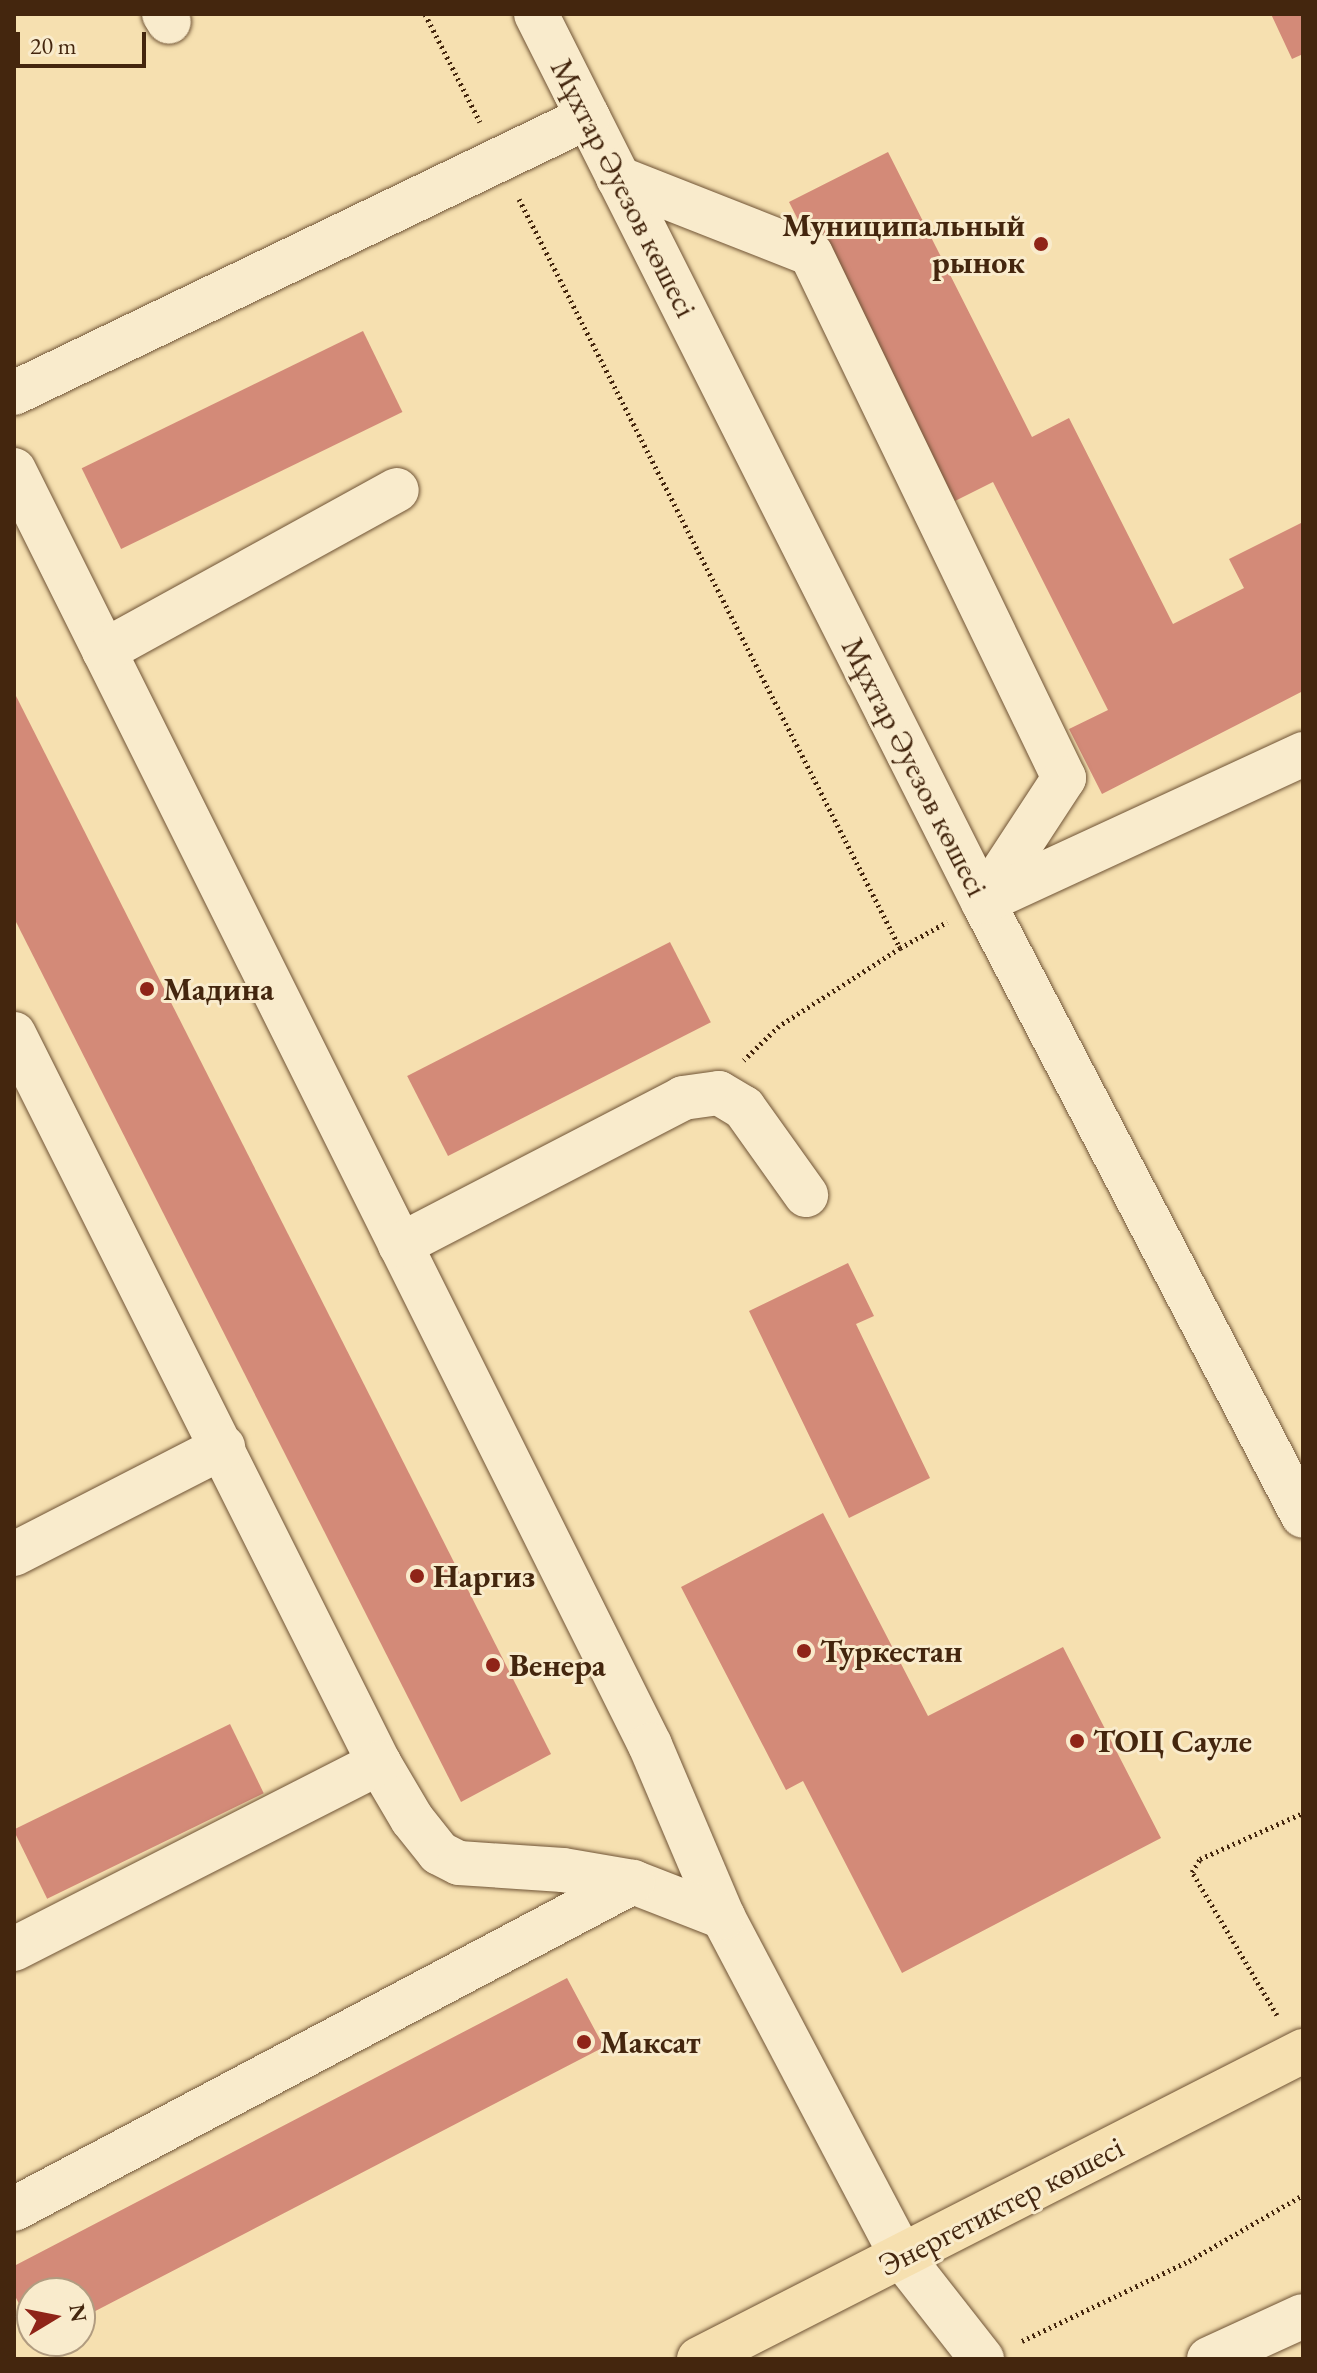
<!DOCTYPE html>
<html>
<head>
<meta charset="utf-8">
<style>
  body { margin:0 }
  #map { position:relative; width:1317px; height:2373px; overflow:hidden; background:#f6e0b0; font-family:"EB Garamond",serif }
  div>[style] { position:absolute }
  .building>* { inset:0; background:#d38a78; transform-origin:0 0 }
  .path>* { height:5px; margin-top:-2.5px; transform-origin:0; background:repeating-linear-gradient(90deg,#44260e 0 2px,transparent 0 6px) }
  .roads { filter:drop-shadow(0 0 2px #705436) drop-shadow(0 0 2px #705436) }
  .minor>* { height:44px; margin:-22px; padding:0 22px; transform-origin:22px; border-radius:22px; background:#f9ebcc }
  .major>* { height:44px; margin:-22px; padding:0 22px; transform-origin:22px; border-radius:22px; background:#f6e0b0 }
  .dots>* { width:22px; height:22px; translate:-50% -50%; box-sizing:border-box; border:4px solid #f9ebcc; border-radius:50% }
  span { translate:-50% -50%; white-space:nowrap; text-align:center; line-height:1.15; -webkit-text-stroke:6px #f9ebcc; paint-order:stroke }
  .street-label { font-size:32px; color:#44260e }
  .poi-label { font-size:32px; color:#44260e; font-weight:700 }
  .right { translate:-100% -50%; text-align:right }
  .left { translate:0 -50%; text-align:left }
  .frame { position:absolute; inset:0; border:16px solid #44260e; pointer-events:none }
  .north { position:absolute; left:16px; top:2277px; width:80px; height:80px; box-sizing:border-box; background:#f9ebcc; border:2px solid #b19c80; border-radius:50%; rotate:80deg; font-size:22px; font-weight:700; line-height:32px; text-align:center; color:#44260e }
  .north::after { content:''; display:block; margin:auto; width:28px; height:36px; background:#8f2418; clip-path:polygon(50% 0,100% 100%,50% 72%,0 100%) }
  .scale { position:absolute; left:16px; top:32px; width:130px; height:36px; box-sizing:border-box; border:4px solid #44260e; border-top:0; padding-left:10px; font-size:24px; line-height:28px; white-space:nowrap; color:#44260e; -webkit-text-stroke:6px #f9ebcc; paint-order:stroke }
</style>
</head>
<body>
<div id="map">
  <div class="building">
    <div style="clip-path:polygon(1271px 14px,1303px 14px,1303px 54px,1292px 59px)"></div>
    <div style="clip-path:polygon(888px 152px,1032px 437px,1069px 418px,1173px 624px,1244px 588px,1229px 559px,1303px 522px,1303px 691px,1102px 794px,1069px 729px,1108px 710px,993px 482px,943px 507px,789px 202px)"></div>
    <div style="left:363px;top:331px;width:90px;height:313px;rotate:64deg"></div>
    <div style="clip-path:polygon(14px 692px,551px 1754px,461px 1802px,14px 918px)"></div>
    <div style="left:670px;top:942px;width:90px;height:295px;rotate:63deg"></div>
    <div style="clip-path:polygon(848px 1263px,874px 1316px,856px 1324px,930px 1478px,849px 1518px,749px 1311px)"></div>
    <div style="clip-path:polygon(823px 1513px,928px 1716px,1063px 1647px,1161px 1838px,902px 1973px,803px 1781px,786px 1790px,681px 1587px)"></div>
    <div style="left:230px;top:1724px;width:77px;height:241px;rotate:64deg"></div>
    <div style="clip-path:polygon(567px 1978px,604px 2047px,80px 2319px,80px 2293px,32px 2293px,32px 2329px,14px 2294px,14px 2266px)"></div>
  </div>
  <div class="path">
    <div style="left:425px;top:14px;width:121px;rotate:63deg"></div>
    <div style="left:519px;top:199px;width:840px;rotate:63.04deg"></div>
    <div style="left:900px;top:948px;width:144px;rotate:147.2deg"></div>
    <div style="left:779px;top:1026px;width:49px;rotate:135.8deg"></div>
    <div style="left:900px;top:948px;width:54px;rotate:-29deg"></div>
    <div style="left:1277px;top:2015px;width:166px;rotate:-120.7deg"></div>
    <div style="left:1192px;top:1872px;width:15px;rotate:-58deg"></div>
    <div style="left:1200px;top:1859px;width:113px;rotate:-24.1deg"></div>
    <div style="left:1022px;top:2341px;width:185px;rotate:-25.6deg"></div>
    <div style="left:1189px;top:2261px;width:132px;rotate:-30.1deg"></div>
  </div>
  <div class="roads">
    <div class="minor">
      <div style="left:164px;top:14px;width:9px;rotate:58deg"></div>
      <div style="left:536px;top:14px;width:994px;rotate:63.28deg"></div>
      <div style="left:983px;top:902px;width:692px;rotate:62.47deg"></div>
      <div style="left:618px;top:178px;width:207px;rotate:21.5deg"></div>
      <div style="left:811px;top:254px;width:582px;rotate:64.23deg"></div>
      <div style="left:1064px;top:778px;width:148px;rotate:123.2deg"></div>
      <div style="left:14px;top:393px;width:637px;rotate:-25.68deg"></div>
      <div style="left:14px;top:470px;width:1425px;rotate:63.49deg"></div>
      <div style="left:650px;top:1745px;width:187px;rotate:67deg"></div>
      <div style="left:723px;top:1917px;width:384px;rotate:62.2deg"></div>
      <div style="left:902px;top:2257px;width:130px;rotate:51.9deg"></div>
      <div style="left:104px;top:651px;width:334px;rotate:-28.8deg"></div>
      <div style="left:983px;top:902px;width:353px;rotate:-24.8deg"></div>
      <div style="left:14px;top:1034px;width:815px;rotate:63.4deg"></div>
      <div style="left:379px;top:1763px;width:65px;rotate:59.5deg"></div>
      <div style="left:412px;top:1819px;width:43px;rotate:51.5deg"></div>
      <div style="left:439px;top:1853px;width:22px;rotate:27deg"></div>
      <div style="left:459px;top:1863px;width:104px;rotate:3.9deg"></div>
      <div style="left:563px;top:1870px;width:71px;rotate:9.7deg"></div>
      <div style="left:633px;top:1882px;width:97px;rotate:21.3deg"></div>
      <div style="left:400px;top:1245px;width:319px;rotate:-27.4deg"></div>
      <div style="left:683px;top:1098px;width:36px;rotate:-8deg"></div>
      <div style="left:719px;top:1093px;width:29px;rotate:31deg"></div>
      <div style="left:744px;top:1108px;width:107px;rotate:54.5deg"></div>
      <div style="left:14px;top:1554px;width:235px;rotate:-27.1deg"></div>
      <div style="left:14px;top:1949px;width:410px;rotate:-27deg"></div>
      <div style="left:14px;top:2209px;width:700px;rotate:-27.85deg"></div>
      <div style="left:1209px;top:2359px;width:103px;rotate:-24.6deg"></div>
    </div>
    <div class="major">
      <div style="left:699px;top:2359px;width:678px;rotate:-27.02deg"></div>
    </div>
  </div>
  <div class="dots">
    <div style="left:1041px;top:244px;background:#8f2418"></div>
    <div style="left:147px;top:989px;background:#8f2418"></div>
    <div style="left:417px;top:1576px;background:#8f2418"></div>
    <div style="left:804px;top:1651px;background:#8f2418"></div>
    <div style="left:493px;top:1665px;background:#8f2418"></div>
    <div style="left:1077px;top:1741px;background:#8f2418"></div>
    <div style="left:584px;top:2042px;background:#8f2418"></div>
  </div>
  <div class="street-label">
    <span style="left:624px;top:188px;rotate:63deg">Мұхтар Әуезов көшесі</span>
    <span style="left:915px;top:767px;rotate:63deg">Мұхтар Әуезов көшесі</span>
    <span style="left:1001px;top:2206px;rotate:-27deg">Энергетиктер көшесі</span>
  </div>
  <div class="poi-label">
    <span class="right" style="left:1025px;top:244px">Муниципальный<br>рынок</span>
    <span class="left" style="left:163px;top:989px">Мадина</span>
    <span class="left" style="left:433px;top:1576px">Наргиз</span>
    <span class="left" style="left:820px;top:1651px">Туркестан</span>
    <span class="left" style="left:509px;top:1665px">Венера</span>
    <span class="left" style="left:1093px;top:1741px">ТОЦ Сауле</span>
    <span class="left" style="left:600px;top:2042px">Максат</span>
  </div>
  <div class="frame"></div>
  <div class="north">N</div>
  <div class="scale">20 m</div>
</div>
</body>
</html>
